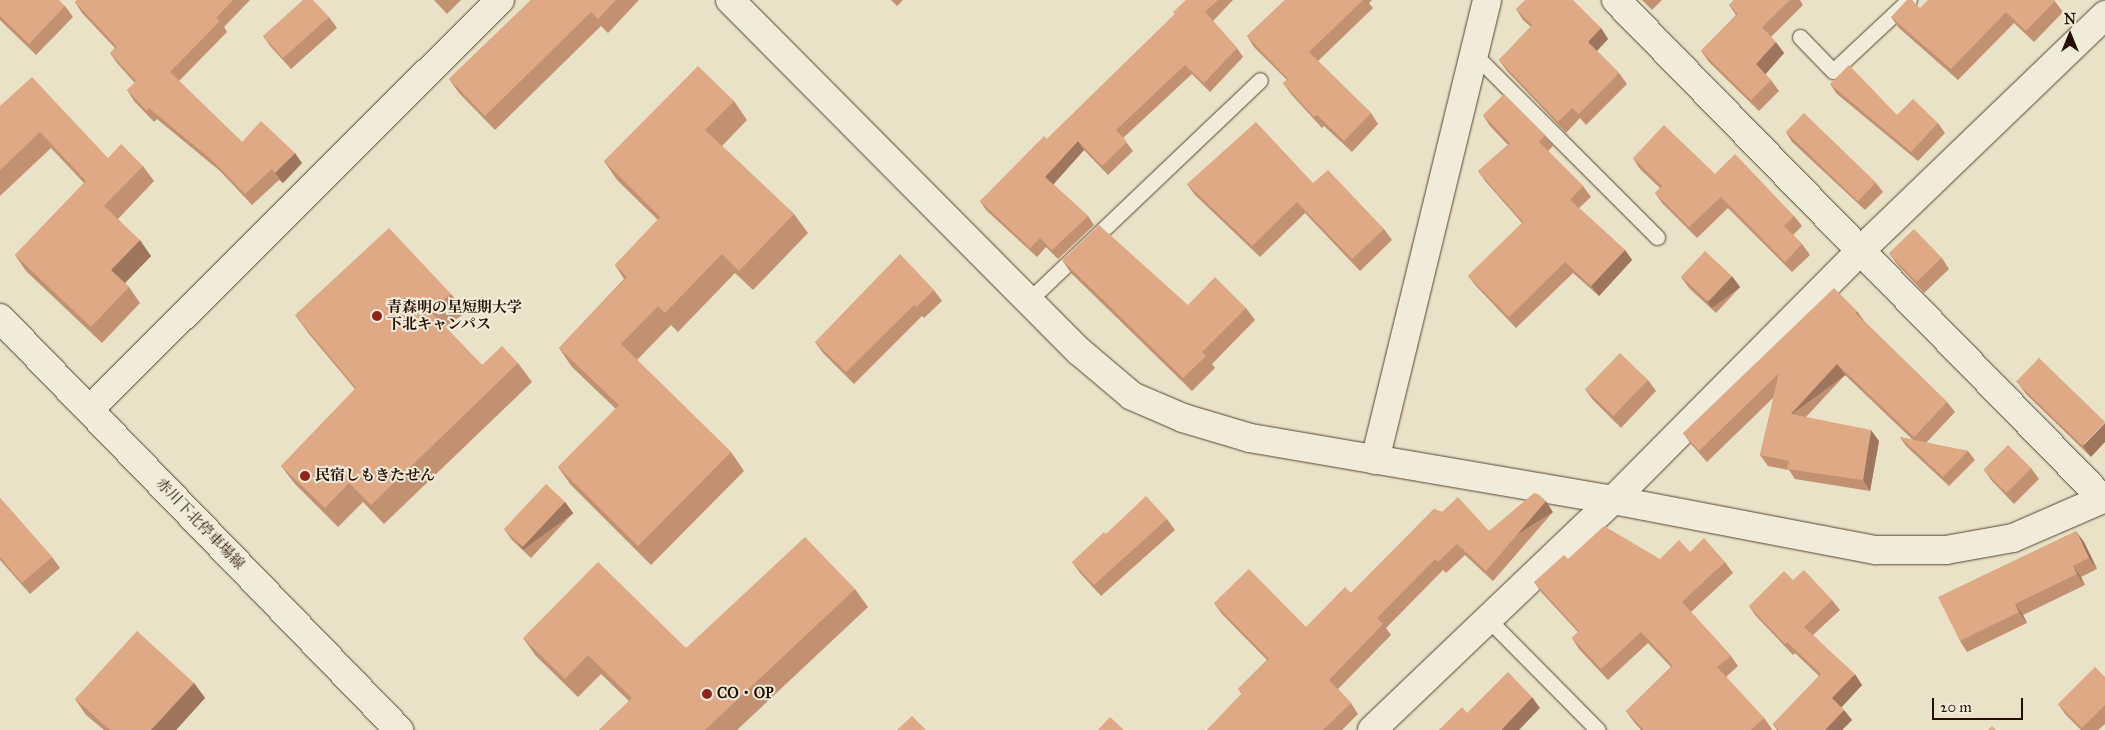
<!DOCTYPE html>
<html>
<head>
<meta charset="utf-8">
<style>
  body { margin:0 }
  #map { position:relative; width:2105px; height:730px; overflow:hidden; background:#e9e2c6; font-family:"IM FELL Great Primer","Noto Serif JP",serif }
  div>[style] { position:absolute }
  .roads { filter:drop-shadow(0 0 1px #564432) drop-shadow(0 0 1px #564432) }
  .lane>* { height:15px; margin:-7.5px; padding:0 7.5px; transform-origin:7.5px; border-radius:7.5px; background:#f1ecda }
  .street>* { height:28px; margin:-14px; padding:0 14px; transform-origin:14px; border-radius:14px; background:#f1ecda }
  .secondary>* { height:28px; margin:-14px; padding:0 14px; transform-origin:14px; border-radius:14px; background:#f1ecda }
  .wall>* { inset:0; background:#c19172 }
  .shaded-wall>* { inset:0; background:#9d765d; transform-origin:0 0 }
  .building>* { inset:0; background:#e0a985; transform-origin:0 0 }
  .dots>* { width:14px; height:14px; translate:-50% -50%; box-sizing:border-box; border:2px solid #f1ecda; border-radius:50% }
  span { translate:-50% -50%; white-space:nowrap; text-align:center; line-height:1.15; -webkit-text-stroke:4px #f1ecda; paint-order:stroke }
  .poi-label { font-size:15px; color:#251000; font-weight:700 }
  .left { translate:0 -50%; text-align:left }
  .street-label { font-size:15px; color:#251000 }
  .north { position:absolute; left:2045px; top:10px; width:50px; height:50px; -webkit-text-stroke:4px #f1ecda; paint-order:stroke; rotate:0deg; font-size:14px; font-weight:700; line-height:20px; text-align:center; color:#251000 }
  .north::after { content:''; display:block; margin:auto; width:18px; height:22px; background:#251000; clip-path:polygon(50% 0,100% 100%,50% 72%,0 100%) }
  .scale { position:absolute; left:1932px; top:698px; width:91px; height:22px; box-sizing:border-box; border:2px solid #251000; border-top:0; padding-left:6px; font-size:15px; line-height:18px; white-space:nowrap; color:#251000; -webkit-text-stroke:4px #f1ecda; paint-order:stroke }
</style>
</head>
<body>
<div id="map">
  <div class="roads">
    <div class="lane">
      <div style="left:1800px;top:37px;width:47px;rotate:45.9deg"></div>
      <div style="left:1833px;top:71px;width:104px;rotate:-43.1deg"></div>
      <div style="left:1474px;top:54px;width:259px;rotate:45deg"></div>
      <div style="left:1028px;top:301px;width:320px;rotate:-43.6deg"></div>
      <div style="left:1488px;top:619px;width:156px;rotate:45.3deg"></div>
    </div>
    <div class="street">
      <div style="left:1616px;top:0;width:697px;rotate:45.7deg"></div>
      <div style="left:90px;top:409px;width:579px;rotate:-44.93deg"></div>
      <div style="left:1375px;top:460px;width:473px;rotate:-76.3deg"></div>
      <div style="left:1372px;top:730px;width:333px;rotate:-43.7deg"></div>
      <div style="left:1613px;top:500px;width:349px;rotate:-45.2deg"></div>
      <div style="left:1859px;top:252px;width:342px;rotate:-43.9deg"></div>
    </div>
    <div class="secondary">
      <div style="left:730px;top:0;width:496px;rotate:45.2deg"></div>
      <div style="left:1080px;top:352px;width:68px;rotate:40.2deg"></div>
      <div style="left:1132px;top:396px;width:56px;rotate:23.3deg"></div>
      <div style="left:1183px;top:418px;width:70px;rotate:16.6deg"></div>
      <div style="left:1250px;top:438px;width:368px;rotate:9.7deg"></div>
      <div style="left:1613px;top:500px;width:268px;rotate:10.8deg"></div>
      <div style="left:1876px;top:550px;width:70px"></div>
      <div style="left:1946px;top:550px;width:68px;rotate:-10.2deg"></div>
      <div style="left:2013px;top:538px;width:100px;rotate:-23.5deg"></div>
      <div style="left:0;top:318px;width:574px;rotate:45.92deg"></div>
    </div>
  </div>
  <div class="wall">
    <div style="clip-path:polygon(0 0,65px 6px,73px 17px,36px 55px,0 20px)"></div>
    <div style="clip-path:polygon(77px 0,250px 0,224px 27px,227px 32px,179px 81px,242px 142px,302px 163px,283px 183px,279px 180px,252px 205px,220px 171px,157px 119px,154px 122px,134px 101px,127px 90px,135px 83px,117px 63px,110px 53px,115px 48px,82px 13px,75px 2px)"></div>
    <div style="clip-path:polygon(434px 0,461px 0,447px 14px)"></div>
    <div style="clip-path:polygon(531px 0,639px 0,608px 33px,601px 26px,495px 130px,459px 93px,449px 79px)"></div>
    <div style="clip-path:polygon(891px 0,903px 0,897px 6px)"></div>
    <div style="clip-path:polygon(1186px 0,1233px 0,1213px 21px,1237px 48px,1243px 57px,1210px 92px,1192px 74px,1123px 138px,1133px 151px,1108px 175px,1084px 150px,1053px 184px,1088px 216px,1094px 225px,1058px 259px,1046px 247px,1037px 257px,986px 210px,980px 201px,1047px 139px,1174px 15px)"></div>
    <div style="clip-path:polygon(1285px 0,1372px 0,1369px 3px,1373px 8px,1318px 61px,1371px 113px,1378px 124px,1352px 152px,1324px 126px,1322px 128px,1291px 94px,1283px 83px,1287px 80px,1254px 47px,1247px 36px)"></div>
    <div style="clip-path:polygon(1642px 0,1662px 0,1652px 10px)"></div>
    <div style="clip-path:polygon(1734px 0,1800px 0,1803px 5px,1771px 37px,1784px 53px,1765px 74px,1771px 80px,1779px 91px,1759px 111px,1709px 62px,1701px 51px,1736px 15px,1729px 5px)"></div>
    <div style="clip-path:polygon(2054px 0,2063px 12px,2034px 42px,2014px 23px,1958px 80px,1899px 28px,1891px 17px,1920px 8px)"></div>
    <div style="clip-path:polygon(1516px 9px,1601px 28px,1608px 39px,1597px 51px,1619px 73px,1627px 84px,1586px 125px,1580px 118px,1566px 133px,1507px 71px,1499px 60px,1531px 27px,1523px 20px)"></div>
    <div style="clip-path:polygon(329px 17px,337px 28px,291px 69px,271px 47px,263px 36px)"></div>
    <div style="clip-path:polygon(1830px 84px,1897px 115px,1938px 123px,1945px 133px,1918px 161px,1837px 94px)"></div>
    <div style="clip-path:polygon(734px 101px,747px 120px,722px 146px,794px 214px,808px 233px,753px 290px,735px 273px,678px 332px,671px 325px,637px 360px,731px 452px,744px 471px,651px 565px,571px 485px,558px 467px,616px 409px,572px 367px,559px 348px,624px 279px,615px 265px,658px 220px,617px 180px,604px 161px)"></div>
    <div style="clip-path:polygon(0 106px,108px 158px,143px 166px,154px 181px,118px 219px,151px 256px,125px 283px,129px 287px,140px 303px,102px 343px,26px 271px,15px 255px,84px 183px,51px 148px,0 196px)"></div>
    <div style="clip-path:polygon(1483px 115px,1545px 135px,1553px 146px,1548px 151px,1583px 186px,1591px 197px,1579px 208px,1625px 250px,1632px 260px,1599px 296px,1573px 273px,1516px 328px,1476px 286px,1468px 276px,1522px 223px,1486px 182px,1478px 171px,1508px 145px,1490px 126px)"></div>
    <div style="clip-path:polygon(1786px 132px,1876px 183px,1883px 192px,1865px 210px,1792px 142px)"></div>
    <div style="clip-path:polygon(1633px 158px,1715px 174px,1794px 216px,1802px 226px,1793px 235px,1802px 244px,1810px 255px,1792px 272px,1728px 208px,1697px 238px,1663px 204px,1655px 193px,1660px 188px,1640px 169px)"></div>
    <div style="clip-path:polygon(1313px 183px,1384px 229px,1392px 240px,1360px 271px,1305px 213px,1260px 257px,1195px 195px,1187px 184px)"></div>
    <div style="clip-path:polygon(1889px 253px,1942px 258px,1949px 269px,1924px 293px,1897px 264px)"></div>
    <div style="clip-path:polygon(1062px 260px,1188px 305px,1246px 308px,1255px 320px,1212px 364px,1215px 368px,1192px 391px,1071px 273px)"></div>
    <div style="clip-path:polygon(1681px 277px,1740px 287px,1716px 313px,1689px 288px)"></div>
    <div style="clip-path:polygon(934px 290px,942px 301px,924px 318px,922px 316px,854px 384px,823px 353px,815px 342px)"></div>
    <div style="clip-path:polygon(451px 294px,465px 313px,445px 327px,482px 365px,518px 363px,532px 382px,384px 524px,363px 502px,338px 527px,295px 484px,281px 466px,355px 389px,309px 334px,295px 315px)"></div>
    <div style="clip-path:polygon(1857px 311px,1865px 322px,1947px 402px,1955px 412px,1926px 443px,1968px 451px,1975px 460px,1949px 486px,1906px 446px,1900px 437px,1913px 440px,1845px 375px,1806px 417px,1879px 441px,1870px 491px,1795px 479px,1789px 470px,1768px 466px,1760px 455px,1774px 397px,1707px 462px,1691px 444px,1683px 433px)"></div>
    <div style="clip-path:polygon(2039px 358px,2091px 457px,2026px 394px,2018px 383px)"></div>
    <div style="clip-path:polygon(1648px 380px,1656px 391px,1621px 428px,1593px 400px,1585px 389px)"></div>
    <div style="clip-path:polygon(2031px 468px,2039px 479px,2014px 504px,1992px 481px,1984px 470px)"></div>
    <div style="clip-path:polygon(0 498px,52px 557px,60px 568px,30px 594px,0 560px)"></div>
    <div style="clip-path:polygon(565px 502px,573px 513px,531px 558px,512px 540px,504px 529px)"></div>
    <div style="clip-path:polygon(1434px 509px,1489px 531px,1553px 512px,1493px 581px,1465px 555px,1446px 573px,1443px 570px,1386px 628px,1391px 635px,1338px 689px,1351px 703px,1358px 714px,1342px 730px,1207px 730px,1242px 694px,1238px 689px,1267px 660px,1222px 614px,1214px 603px,1306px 627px,1351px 593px)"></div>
    <div style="clip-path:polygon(1167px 519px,1175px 530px,1101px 596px,1080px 573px,1072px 562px,1106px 534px)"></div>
    <div style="clip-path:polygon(2084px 542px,2097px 569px,2081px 577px,2085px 585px,2023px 615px,2027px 623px,1967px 652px,1960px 641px)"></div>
    <div style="clip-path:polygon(1690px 552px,1725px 562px,1733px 573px,1691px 612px,1731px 656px,1738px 666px,1726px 677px,1764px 718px,1772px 729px,1771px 730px,1641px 730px,1634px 722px,1626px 711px,1671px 667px,1648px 643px,1608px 680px,1579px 649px,1572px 638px,1578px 632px,1542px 593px,1534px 582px,1568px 559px,1660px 559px)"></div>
    <div style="clip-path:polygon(1793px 580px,1832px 600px,1840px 610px,1813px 635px,1862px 685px,1841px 707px,1852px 720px,1842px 730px,1777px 730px,1773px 724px,1819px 676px,1795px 653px,1793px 655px,1756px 616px,1749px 606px)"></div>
    <div style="clip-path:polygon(855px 589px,868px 607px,737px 730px,599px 730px,629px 701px,601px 674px,578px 697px,536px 656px,523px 638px,686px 648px)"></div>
    <div style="clip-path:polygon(2105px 677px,2105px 724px,2098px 730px,2081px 730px,2066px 715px,2058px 704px)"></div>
    <div style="clip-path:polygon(194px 683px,205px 698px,176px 730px,104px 730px,86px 715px,75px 699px)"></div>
  </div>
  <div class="shaded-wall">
    <div style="clip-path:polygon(1601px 28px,1608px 39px,1595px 53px,1588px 42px)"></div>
    <div style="clip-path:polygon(1776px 42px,1784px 53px,1764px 76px,1756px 64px)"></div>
    <div style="clip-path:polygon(1078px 141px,1084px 150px,1052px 186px,1045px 177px)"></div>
    <div style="clip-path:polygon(295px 153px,302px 163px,283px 183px,275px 173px)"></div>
    <div style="clip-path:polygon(140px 240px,151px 256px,122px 286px,111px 270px)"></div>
    <div style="clip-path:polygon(1625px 250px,1632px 260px,1599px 296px,1591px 286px)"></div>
    <div style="left:1732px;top:276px;width:14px;height:35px;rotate:54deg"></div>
    <div style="left:1837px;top:364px;width:14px;height:68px;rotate:54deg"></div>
    <div style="clip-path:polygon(2105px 423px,2105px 442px,2091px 457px,2083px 446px)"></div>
    <div style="clip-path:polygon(1871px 430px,1879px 441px,1870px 491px,1863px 480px)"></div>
    <div style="left:1546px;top:501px;width:13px;height:92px;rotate:58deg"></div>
    <div style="left:565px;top:502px;width:14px;height:62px;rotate:54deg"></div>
    <div style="clip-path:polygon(2076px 531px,2084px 542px,2097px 569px,2089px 558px)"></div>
    <div style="clip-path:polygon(2073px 566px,2081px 577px,2085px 585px,2077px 574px)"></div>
    <div style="clip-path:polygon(2015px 604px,2023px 615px,2027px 623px,2019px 612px)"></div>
    <div style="clip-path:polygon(1855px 674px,1862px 685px,1840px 709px,1832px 698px)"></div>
    <div style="clip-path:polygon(194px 683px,205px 698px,176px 730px,151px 730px)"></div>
    <div style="clip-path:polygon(1532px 697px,1540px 708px,1519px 730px,1501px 730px)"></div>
    <div style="clip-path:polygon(1844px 710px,1852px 720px,1842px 730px,1825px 730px)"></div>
  </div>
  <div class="building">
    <div style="clip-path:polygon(0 0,59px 0,65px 6px,29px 44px,0 16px)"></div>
    <div style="clip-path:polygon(77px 0,233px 0,216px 18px,220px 21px,170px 72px,242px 142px,261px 121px,295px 153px,275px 173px,272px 169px,245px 194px,213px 161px,149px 108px,147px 111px,127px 90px,136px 81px,110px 53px,117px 47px,75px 2px)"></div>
    <div style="clip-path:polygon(303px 0,313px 0,329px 17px,283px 58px,263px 36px)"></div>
    <div style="clip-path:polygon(531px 0,616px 0,598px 19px,591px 12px,485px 116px,449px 79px)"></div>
    <div style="clip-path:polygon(1186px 0,1218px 0,1205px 12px,1237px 48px,1204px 83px,1185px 65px,1116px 130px,1127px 142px,1102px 166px,1078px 141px,1045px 177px,1088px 216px,1052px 250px,1040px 238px,1030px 248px,980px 201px,1044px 136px,1047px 139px,1175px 14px,1173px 12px)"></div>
    <div style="clip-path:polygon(1285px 0,1363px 0,1309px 52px,1371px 113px,1344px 141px,1317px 115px,1314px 117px,1283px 83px,1288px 79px,1247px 36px)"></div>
    <div style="clip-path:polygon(1525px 0,1573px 0,1601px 28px,1588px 42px,1619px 73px,1579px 114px,1572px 108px,1558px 122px,1499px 60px,1532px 25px,1516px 9px)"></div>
    <div style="clip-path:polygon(1734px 0,1790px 0,1762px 27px,1776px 42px,1756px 64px,1771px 80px,1751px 100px,1701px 51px,1738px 14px,1729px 5px)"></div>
    <div style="clip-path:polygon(1907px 0,1912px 0,1920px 8px,1928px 0,2054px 0,2055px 1px,2026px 31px,2006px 12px,1951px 69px,1891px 17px)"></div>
    <div style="clip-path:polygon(1849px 65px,1897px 115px,1913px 99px,1938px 123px,1911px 152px,1830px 84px)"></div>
    <div style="clip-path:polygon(698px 66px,734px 101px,705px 130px,794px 214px,739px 271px,722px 254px,665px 313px,658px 306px,621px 344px,731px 452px,638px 546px,558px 467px,619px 405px,559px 348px,627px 277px,615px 265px,660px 217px,604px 161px)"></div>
    <div style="clip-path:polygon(32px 77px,108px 158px,121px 144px,143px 166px,104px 206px,140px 240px,111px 270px,129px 287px,91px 327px,15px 255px,86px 181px,40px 132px,0 170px,0 106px)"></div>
    <div style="clip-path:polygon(1504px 94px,1545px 135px,1539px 142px,1583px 186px,1570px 200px,1625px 250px,1591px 286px,1565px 262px,1509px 317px,1468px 276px,1523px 222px,1478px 171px,1510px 143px,1483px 115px)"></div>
    <div style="left:1804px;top:113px;width:100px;height:26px;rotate:44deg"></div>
    <div style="clip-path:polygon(1256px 122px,1313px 183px,1328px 170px,1384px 229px,1352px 259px,1297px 202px,1252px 246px,1187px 184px)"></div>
    <div style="clip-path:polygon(1664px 125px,1715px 174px,1735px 154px,1794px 216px,1784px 226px,1802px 244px,1785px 262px,1721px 197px,1689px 227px,1655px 193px,1662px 186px,1633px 158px)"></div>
    <div style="clip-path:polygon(1099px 225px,1188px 305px,1215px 277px,1246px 308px,1202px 352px,1206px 356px,1183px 378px,1062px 260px)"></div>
    <div style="clip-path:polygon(389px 228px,451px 294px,429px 310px,482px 365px,502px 346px,518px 363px,371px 505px,349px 483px,325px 508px,281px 466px,356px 388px,295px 315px)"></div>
    <div style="left:1914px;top:229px;width:40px;height:35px;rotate:46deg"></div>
    <div style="left:1705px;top:251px;width:37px;height:35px;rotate:43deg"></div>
    <div style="clip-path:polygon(900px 254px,934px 290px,916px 307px,914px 305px,846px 372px,815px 342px)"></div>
    <div style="clip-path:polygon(1834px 288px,1857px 311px,1855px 313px,1947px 402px,1914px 437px,1837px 364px,1791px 414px,1871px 430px,1863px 480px,1787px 469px,1789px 461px,1760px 455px,1779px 373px,1699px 451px,1683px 433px)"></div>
    <div style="left:1620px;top:353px;width:39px;height:50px;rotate:44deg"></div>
    <div style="left:2039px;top:358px;width:92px;height:33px;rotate:44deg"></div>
    <div style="clip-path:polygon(1900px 437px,1968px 451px,1943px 477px)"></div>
    <div style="left:2008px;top:445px;width:33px;height:35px;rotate:45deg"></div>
    <div style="left:546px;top:484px;width:26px;height:62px;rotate:43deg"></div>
    <div style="clip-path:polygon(1534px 493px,1538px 494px,1546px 501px,1486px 571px,1457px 544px,1438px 562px,1435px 559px,1377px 618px,1383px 624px,1329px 680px,1351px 703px,1323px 730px,1207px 730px,1242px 693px,1238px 689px,1269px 659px,1214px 603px,1249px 569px,1306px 627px,1345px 587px,1351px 593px,1434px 509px,1442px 512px,1458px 497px,1489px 531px)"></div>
    <div style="clip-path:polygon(1146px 496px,1167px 519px,1094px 585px,1072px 562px,1104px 532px,1106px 534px)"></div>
    <div style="clip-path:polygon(0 498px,52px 557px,22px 583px,0 557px)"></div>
    <div style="clip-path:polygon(1604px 526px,1660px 559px,1679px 540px,1690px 552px,1704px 538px,1725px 562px,1682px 602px,1731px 656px,1717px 667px,1764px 718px,1751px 730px,1644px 730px,1626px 711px,1673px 666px,1641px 632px,1601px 669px,1572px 638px,1579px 631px,1534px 582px,1564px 555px,1568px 559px)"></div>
    <div style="clip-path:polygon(2076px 531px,2089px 558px,2073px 566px,2077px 574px,2015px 604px,2019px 612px,1960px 641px,1938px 597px)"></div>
    <div style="clip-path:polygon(805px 537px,855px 589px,705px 730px,599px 730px,632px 698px,588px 655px,565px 679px,523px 638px,598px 562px,686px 648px)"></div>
    <div style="clip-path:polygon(1804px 570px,1832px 600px,1804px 627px,1855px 674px,1832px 698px,1844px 710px,1825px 730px,1779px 730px,1773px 724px,1821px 674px,1787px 642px,1785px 644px,1749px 606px,1784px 571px,1793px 580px)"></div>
    <div style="clip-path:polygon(137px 631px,194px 683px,151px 730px,110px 730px,75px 699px)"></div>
    <div style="clip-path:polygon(2095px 667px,2105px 677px,2105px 705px,2082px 728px,2058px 704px)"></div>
    <div style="clip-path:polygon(1508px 672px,1532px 697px,1501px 730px,1439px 730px,1462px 707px,1467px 713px)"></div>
    <div style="clip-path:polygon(912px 716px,926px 730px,897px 730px)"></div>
    <div style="clip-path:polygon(1110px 717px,1124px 730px,1098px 730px)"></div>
    <div style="clip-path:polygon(1992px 726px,1996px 730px,1988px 730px)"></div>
  </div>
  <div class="dots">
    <div style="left:377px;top:316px;background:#8f2418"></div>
    <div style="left:305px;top:476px;background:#8f2418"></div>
    <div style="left:707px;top:694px;background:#8f2418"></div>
  </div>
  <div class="poi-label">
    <span class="left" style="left:387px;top:316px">青森明の星短期大学<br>下北キャンパス</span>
    <span class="left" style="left:315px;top:476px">民宿しもきたせん</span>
    <span class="left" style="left:717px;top:694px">CO・OP</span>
  </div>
  <div class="street-label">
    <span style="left:200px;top:524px;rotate:46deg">赤川下北停車場線</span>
  </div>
  <div class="north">N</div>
  <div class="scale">20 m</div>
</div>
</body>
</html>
